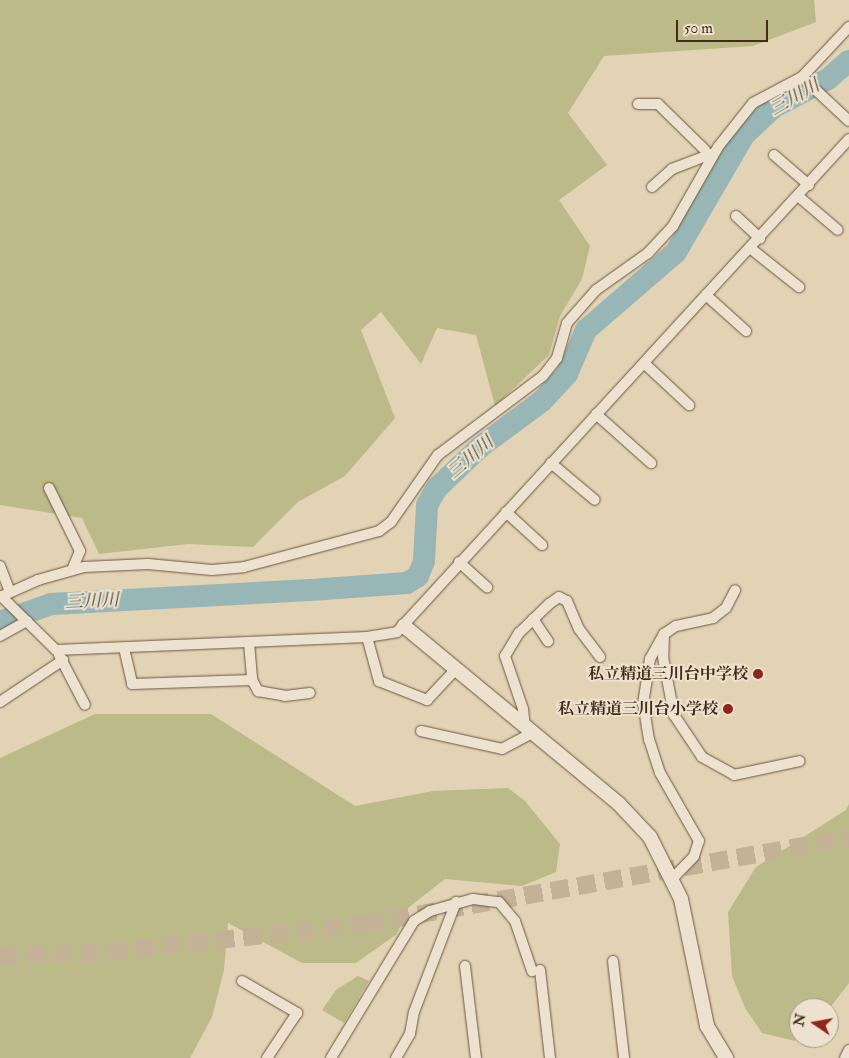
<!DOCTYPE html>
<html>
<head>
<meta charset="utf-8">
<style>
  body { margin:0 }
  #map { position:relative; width:849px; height:1058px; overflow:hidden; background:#e3d3b5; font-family:"IM FELL Double Pica","Noto Serif JP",serif }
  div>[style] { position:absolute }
  .green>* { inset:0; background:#bbba88 }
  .river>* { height:22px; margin:-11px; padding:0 11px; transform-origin:11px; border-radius:11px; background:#97b6b5 }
  .highway-tunnel>* { height:18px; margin-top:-9px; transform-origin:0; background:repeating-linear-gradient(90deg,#c3b296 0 18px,transparent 0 27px) }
  .roads { filter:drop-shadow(0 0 1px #6c563f) drop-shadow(0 0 1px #6c563f) }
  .street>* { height:10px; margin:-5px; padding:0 5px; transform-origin:5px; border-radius:5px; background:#ede2cf }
  .secondary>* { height:14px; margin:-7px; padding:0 7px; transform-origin:7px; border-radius:7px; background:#ede2cf }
  .dots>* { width:14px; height:14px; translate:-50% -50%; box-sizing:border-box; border:2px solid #ede2cf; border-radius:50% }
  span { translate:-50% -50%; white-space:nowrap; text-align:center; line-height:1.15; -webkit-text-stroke:4px #ede2cf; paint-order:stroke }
  .poi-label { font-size:16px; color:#442d18; font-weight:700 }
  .right { translate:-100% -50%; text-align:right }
  .water-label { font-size:18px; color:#554837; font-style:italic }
  .north { position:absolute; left:789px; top:998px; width:50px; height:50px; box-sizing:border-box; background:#ede2cf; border:1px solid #a99a86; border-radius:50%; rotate:282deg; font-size:14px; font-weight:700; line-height:20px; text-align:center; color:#442d18 }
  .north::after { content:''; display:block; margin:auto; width:18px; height:22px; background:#8f2418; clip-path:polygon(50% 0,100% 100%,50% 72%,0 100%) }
  .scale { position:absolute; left:676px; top:20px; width:92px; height:22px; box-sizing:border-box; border:2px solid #442d18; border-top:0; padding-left:6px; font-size:15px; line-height:18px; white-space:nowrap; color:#442d18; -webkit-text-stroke:4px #ede2cf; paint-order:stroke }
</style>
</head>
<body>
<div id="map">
  <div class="green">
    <div style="clip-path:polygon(0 0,814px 0,816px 22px,753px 46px,604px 56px,568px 113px,607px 165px,559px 200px,590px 246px,582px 279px,560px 316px,549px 355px,495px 406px,476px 335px,437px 328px,421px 364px,381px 312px,361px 330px,395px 418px,345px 476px,298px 502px,253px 547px,188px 544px,99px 554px,82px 518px,0 505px)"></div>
    <div style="clip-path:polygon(95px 714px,211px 714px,355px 806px,433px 791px,508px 788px,525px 801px,560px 844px,556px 872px,522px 886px,445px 879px,408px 908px,397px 934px,356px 963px,302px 963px,228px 923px,224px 970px,212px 1017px,190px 1058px,0 1058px,0 758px)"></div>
    <div style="clip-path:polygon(849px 804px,849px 983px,829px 1009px,799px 1008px,799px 1037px,795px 1041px,762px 1033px,745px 1008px,732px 976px,728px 912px,756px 867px,846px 810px)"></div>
    <div style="clip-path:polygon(358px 976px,369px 981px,344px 1023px,322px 1010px,336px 990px)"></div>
  </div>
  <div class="river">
    <div style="left:0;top:622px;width:54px;rotate:-19.4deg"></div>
    <div style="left:51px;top:604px;width:273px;rotate:-3.1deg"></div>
    <div style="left:324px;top:589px;width:83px;rotate:-4.1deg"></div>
    <div style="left:407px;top:583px;width:13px;rotate:-32deg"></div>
    <div style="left:418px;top:576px;width:16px;rotate:-68deg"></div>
    <div style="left:424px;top:561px;width:56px;rotate:-86.9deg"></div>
    <div style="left:427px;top:505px;width:20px;rotate:-60deg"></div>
    <div style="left:437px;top:488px;width:59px;rotate:-43.6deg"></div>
    <div style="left:480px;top:447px;width:77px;rotate:-36.6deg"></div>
    <div style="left:542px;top:401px;width:37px;rotate:-47deg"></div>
    <div style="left:567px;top:374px;width:48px;rotate:-66.6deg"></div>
    <div style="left:586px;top:330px;width:119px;rotate:-40.9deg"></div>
    <div style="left:676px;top:252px;width:135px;rotate:-59.8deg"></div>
    <div style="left:744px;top:135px;width:41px;rotate:-43deg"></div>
    <div style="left:774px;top:107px;width:61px;rotate:-27.4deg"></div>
    <div style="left:828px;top:79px;width:28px;rotate:-41deg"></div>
  </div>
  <div class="highway-tunnel">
    <div style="left:0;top:956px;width:109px;rotate:-2.1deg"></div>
    <div style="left:109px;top:952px;width:258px;rotate:-6.2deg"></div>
    <div style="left:365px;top:924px;width:492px;rotate:-10.1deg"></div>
  </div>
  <div class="roads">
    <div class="street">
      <div style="left:802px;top:77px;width:64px;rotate:43.1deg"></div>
      <div style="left:638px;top:104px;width:20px"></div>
      <div style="left:658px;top:104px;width:66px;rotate:44.4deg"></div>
      <div style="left:774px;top:155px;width:46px;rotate:40.6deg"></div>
      <div style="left:652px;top:187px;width:27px;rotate:-42deg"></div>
      <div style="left:672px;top:169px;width:45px;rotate:-20.9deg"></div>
      <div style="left:798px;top:196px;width:52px;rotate:40.4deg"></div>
      <div style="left:736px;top:216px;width:33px;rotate:43deg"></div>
      <div style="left:750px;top:248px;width:63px;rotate:38.5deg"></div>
      <div style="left:706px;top:295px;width:54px;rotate:42deg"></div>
      <div style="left:644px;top:363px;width:62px;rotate:43deg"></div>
      <div style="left:596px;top:414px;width:74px;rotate:41.7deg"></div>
      <div style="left:551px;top:463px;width:57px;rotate:40.1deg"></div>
      <div style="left:49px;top:488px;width:70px;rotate:63.8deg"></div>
      <div style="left:80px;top:551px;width:21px;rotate:113deg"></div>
      <div style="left:506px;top:512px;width:49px;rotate:42.5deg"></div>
      <div style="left:459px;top:562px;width:38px;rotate:42deg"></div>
      <div style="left:0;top:566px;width:28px;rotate:69deg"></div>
      <div style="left:1px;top:596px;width:77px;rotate:44.5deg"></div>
      <div style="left:56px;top:650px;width:311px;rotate:-2.4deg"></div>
      <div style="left:367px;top:637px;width:30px;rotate:-9deg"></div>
      <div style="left:397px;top:632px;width:669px;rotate:-47.48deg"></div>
      <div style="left:0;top:597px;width:42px;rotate:-24.1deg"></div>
      <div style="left:38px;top:580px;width:48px;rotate:-15.8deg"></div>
      <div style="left:84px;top:567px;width:64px;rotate:-2.7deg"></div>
      <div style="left:148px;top:564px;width:64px;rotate:5.4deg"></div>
      <div style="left:212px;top:570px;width:32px;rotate:-5deg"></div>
      <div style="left:244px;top:567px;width:140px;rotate:-14.9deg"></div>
      <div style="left:379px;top:531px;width:15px;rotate:-37deg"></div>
      <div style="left:391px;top:522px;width:82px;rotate:-55deg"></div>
      <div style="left:438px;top:455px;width:131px;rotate:-37deg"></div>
      <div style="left:543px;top:376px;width:23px;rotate:-52deg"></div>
      <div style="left:557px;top:358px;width:36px;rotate:-74deg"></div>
      <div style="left:567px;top:323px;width:44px;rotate:-48.7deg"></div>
      <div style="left:596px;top:290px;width:64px;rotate:-35.4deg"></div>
      <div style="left:648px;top:253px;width:37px;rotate:-47deg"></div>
      <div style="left:673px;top:226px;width:91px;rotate:-60.3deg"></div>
      <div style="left:718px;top:147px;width:56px;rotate:-51.5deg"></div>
      <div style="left:753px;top:103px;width:55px;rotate:-28deg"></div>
      <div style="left:802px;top:77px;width:69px;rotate:-46.8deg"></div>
      <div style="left:533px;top:619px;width:27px;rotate:56deg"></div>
      <div style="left:664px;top:634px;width:23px;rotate:92deg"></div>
      <div style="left:663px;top:657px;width:59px;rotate:79.3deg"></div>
      <div style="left:674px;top:715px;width:50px;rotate:56.3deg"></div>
      <div style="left:702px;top:757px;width:37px;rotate:29deg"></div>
      <div style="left:734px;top:775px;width:67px;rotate:-12deg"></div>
      <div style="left:0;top:636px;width:31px;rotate:-29deg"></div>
      <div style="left:367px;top:637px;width:46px;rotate:74.7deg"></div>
      <div style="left:379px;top:681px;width:52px;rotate:21.6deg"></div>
      <div style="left:427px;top:700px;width:42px;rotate:-46.9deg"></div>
      <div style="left:249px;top:643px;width:37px;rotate:85deg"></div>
      <div style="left:252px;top:680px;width:13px;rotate:61deg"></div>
      <div style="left:258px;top:691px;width:27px;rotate:10deg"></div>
      <div style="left:285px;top:696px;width:25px;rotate:-7deg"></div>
      <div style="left:124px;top:648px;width:37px;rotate:77deg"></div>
      <div style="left:132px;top:684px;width:120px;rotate:-1.9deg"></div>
      <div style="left:59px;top:655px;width:56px;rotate:62.5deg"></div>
      <div style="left:0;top:702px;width:76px;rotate:-33.7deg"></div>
      <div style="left:525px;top:728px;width:19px;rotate:-96deg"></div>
      <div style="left:523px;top:709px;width:56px;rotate:-108.8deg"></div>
      <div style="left:505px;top:656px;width:27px;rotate:-59deg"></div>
      <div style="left:519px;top:633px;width:42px;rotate:-44deg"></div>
      <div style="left:549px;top:604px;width:12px;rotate:-35deg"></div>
      <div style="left:559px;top:597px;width:9px;rotate:27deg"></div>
      <div style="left:567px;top:601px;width:30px;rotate:67deg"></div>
      <div style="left:579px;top:629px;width:35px;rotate:53deg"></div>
      <div style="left:421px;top:731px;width:83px;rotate:12.5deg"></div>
      <div style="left:502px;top:749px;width:34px;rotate:-28deg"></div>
      <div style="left:673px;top:878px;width:30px;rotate:-46deg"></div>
      <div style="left:694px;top:856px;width:16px;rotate:-72deg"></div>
      <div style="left:699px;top:841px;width:78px;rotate:-119.8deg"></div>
      <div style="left:660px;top:773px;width:35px;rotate:-108deg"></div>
      <div style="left:649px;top:740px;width:36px;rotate:-99deg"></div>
      <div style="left:643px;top:704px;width:46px;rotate:-81.2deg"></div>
      <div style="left:650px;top:659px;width:29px;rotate:-61deg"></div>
      <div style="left:664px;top:634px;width:14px;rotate:-34deg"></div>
      <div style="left:676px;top:626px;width:38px;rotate:-12deg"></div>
      <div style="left:713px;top:618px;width:16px;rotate:-38deg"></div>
      <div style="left:726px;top:608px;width:20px;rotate:-63deg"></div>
      <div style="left:613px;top:961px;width:98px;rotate:83.5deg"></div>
      <div style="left:465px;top:966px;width:93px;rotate:83.2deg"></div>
      <div style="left:540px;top:970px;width:89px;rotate:83.5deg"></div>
      <div style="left:242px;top:981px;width:64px;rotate:30.2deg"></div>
      <div style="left:297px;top:1013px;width:54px;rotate:123.7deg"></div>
      <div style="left:331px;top:1058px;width:160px;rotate:-58.8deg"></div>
      <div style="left:414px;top:921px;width:19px;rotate:-32deg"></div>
      <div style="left:430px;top:911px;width:45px;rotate:-15.6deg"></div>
      <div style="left:473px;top:899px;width:26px;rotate:7deg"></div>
      <div style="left:499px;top:902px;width:25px;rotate:50deg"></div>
      <div style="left:515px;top:921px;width:53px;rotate:71.2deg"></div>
      <div style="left:396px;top:1058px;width:28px;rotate:-60deg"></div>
      <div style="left:410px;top:1034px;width:22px;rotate:-80deg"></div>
      <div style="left:414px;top:1012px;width:118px;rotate:-69.1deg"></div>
      <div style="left:845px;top:1058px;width:9px;rotate:-63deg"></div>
    </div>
    <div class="secondary">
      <div style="left:404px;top:626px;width:279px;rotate:39.6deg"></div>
      <div style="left:619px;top:804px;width:45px;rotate:46.8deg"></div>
      <div style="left:650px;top:837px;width:69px;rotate:63.4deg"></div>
      <div style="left:681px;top:899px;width:130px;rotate:78.4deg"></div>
      <div style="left:707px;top:1026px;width:37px;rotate:59deg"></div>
    </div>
  </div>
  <div class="dots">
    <div style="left:758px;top:674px;background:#8f2418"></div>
    <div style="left:728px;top:709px;background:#8f2418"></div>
  </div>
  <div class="poi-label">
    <span class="right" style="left:748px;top:674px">私立精道三川台中学校</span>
    <span class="right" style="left:718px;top:709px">私立精道三川台小学校</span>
  </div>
  <div class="water-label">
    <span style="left:795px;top:98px;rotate:-30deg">三川川</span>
    <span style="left:471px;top:458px;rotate:-41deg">三川川</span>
    <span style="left:92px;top:602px;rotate:-3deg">三川川</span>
  </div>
  <div class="north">N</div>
  <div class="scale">50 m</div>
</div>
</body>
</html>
